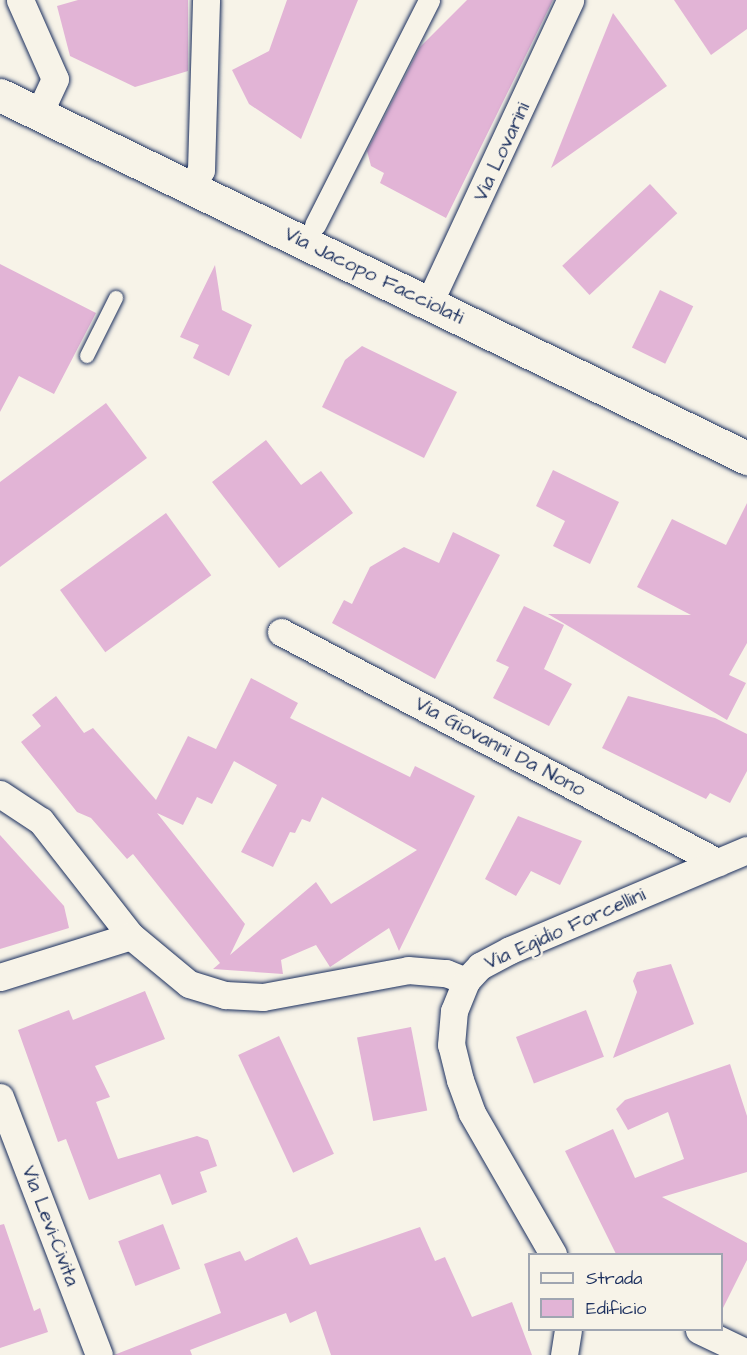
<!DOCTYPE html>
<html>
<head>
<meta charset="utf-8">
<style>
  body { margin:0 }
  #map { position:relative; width:747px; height:1355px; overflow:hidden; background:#f7f3e8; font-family:"Architects Daughter",sans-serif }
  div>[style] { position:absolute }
  .building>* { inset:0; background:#e2b4d6; transform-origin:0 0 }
  .roads { filter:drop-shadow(0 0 2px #1b2f5e) drop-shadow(0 0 2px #1b2f5e) }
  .service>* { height:14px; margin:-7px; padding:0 7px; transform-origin:7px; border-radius:7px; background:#f7f3e8 }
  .pedestrian>* { height:21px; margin:-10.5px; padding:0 10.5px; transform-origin:10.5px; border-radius:10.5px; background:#f7f3e8 }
  .minor>* { height:27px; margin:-13.5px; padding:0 13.5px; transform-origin:13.5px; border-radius:13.5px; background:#f7f3e8 }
  .secondary>* { height:33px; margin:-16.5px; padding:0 16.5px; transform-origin:16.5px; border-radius:16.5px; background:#f7f3e8 }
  span { translate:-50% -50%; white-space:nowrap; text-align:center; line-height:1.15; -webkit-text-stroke:4.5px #f7f3e8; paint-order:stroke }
  .street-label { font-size:20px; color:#1b2f5e }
  .legend { position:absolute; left:528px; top:1253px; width:195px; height:78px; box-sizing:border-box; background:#f7f3e8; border:2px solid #9fa5b1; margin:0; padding:8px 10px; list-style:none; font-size:18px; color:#1b2f5e }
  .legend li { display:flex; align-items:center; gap:12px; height:30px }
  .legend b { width:30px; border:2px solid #9fa5b1 }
</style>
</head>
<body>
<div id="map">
  <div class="building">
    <div style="clip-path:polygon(78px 0,188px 0,188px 71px,135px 87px,70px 56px,57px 6px)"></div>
    <div style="clip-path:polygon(287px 0,358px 0,301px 139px,249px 104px,232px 70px,269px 51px)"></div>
    <div style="clip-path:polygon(467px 0,553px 0,446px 218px,380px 183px,384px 173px,371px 166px,367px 151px,420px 47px)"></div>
    <div style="clip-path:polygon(674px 0,747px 0,747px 29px,711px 55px)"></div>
    <div style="clip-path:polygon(613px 13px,667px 86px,551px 168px,600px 45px)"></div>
    <div style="left:650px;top:184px;width:40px;height:120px;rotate:47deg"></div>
    <div style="clip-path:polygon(0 264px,96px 313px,54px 394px,19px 376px,0 412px)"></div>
    <div style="clip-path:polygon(215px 265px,222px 310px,252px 325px,229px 376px,193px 358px,199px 345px,180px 337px)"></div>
    <div style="left:660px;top:290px;width:37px;height:64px;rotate:26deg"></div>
    <div style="clip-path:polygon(362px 346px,457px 392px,424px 458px,322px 407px,345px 360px)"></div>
    <div style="clip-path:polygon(106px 403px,147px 458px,0 567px,0 482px)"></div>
    <div style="clip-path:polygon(266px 440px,301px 485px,321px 471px,353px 513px,279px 568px,212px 482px)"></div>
    <div style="clip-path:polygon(553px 470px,619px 502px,590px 564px,553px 546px,565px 521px,536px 506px)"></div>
    <div style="clip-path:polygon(747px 503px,747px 643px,729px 675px,746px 683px,727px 720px,548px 614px,691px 615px,637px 587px,672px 519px,726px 545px)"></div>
    <div style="left:166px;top:513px;width:77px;height:131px;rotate:54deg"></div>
    <div style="clip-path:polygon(453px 532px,500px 555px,435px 679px,332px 623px,344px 600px,352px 604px,370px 567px,404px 547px,439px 563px)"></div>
    <div style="clip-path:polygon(524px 606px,564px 625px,544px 669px,572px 684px,549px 726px,493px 698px,509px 667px,496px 661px)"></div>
    <div style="clip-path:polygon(evenodd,251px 678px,298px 703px,290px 718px,410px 777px,415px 766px,475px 796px,399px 951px,389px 928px,330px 967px,316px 945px,281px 960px,283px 974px,213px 969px,220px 963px,133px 854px,127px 859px,91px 818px,77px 812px,21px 742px,41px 726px,32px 715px,56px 696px,84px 733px,93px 728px,156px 800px,188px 736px,216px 749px,251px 678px,234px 761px,277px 785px,241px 852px,273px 867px,290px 832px,295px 833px,302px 819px,310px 822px,322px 797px,417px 850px,331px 904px,316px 882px,230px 955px,245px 924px,157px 813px,183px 825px,197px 797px,212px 804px,234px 761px)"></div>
    <div style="clip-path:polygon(628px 696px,715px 718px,747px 734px,747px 771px,730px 803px,710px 793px,706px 799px,602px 748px)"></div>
    <div style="clip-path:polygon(518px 816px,582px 841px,560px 885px,531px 871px,516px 896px,485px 879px)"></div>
    <div style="clip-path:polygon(0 835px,64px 906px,69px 928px,0 949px)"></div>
    <div style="clip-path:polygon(671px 964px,694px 1024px,613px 1058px,637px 992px,633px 981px,637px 972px)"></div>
    <div style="clip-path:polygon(145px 991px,165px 1039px,95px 1066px,110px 1097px,96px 1102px,118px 1159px,197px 1136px,208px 1140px,217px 1166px,200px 1172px,207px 1192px,172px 1205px,160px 1174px,89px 1200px,66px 1139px,58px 1142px,18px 1030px,69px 1010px,73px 1020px)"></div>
    <div style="left:586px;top:1010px;width:50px;height:75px;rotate:69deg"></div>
    <div style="left:411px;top:1027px;width:85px;height:55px;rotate:79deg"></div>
    <div style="left:279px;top:1036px;width:130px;height:45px;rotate:65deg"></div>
    <div style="clip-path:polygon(730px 1064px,747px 1116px,747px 1172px,662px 1197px,747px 1243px,747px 1260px,722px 1310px,722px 1254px,616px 1254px,565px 1151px,613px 1129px,635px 1178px,684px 1159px,668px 1112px,628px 1130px,616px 1109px,625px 1100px)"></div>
    <div style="clip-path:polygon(4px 1224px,34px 1311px,40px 1308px,48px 1332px,0 1348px,0 1225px)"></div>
    <div style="left:163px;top:1224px;width:48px;height:48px;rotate:69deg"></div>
    <div style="clip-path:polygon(420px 1227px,435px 1261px,445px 1257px,472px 1317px,512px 1302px,532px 1355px,331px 1355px,316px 1311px,290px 1323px,286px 1313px,190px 1350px,192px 1355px,114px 1355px,221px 1313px,204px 1264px,240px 1251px,245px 1261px,297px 1237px,310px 1265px)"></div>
  </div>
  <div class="roads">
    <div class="service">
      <div style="left:87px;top:356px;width:65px;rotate:-63.4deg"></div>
    </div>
    <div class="pedestrian">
      <div style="left:315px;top:225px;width:252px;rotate:-63.1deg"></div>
    </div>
    <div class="minor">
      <div style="left:20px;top:0;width:86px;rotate:66.1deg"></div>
      <div style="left:55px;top:79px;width:38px;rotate:115deg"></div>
      <div style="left:192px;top:186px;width:18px;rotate:-61deg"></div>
      <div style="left:201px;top:170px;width:170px;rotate:-88.3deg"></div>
      <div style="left:429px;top:303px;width:334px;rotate:-65deg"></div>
      <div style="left:281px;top:632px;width:494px;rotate:27.8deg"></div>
      <div style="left:0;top:794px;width:49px;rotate:33.4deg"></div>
      <div style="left:41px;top:821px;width:146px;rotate:52deg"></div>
      <div style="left:131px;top:936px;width:75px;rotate:39.6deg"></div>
      <div style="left:189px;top:984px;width:38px;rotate:17deg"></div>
      <div style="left:225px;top:995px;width:38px;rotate:3deg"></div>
      <div style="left:263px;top:997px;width:147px;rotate:-10.5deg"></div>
      <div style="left:408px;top:970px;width:38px;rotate:5deg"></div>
      <div style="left:446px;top:973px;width:22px;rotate:22deg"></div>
      <div style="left:0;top:977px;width:137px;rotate:-17.4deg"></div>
      <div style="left:0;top:1097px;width:276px;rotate:69deg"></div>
      <div style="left:553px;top:1254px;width:163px;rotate:-119.9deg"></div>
      <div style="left:472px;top:1113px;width:35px;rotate:-110deg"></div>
      <div style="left:460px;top:1080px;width:36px;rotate:-104deg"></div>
      <div style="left:451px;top:1045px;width:34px;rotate:-85deg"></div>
      <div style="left:454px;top:1011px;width:32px;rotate:-68deg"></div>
      <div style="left:466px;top:981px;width:21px;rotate:-47deg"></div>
      <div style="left:480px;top:966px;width:34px;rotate:-28deg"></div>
      <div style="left:510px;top:950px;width:257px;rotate:-22.9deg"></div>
      <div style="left:699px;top:1330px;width:53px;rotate:25.6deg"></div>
      <div style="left:564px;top:1355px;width:25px;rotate:-81deg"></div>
    </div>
    <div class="secondary">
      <div style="left:0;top:95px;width:831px;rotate:25.92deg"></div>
    </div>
  </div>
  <div class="street-label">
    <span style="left:502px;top:152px;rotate:-65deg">Via Lovarini</span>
    <span style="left:374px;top:276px;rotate:26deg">Via Jacopo Facciolati</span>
    <span style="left:500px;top:747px;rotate:28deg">Via Giovanni Da Nono</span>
    <span style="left:565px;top:929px;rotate:-24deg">Via Egidio Forcellini</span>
    <span style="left:50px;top:1226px;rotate:69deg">Via Levi-Civita</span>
  </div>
  <ul class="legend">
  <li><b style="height:8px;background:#f7f3e8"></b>Strada</li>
  <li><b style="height:16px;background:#e2b4d6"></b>Edificio</li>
  </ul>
</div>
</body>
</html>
